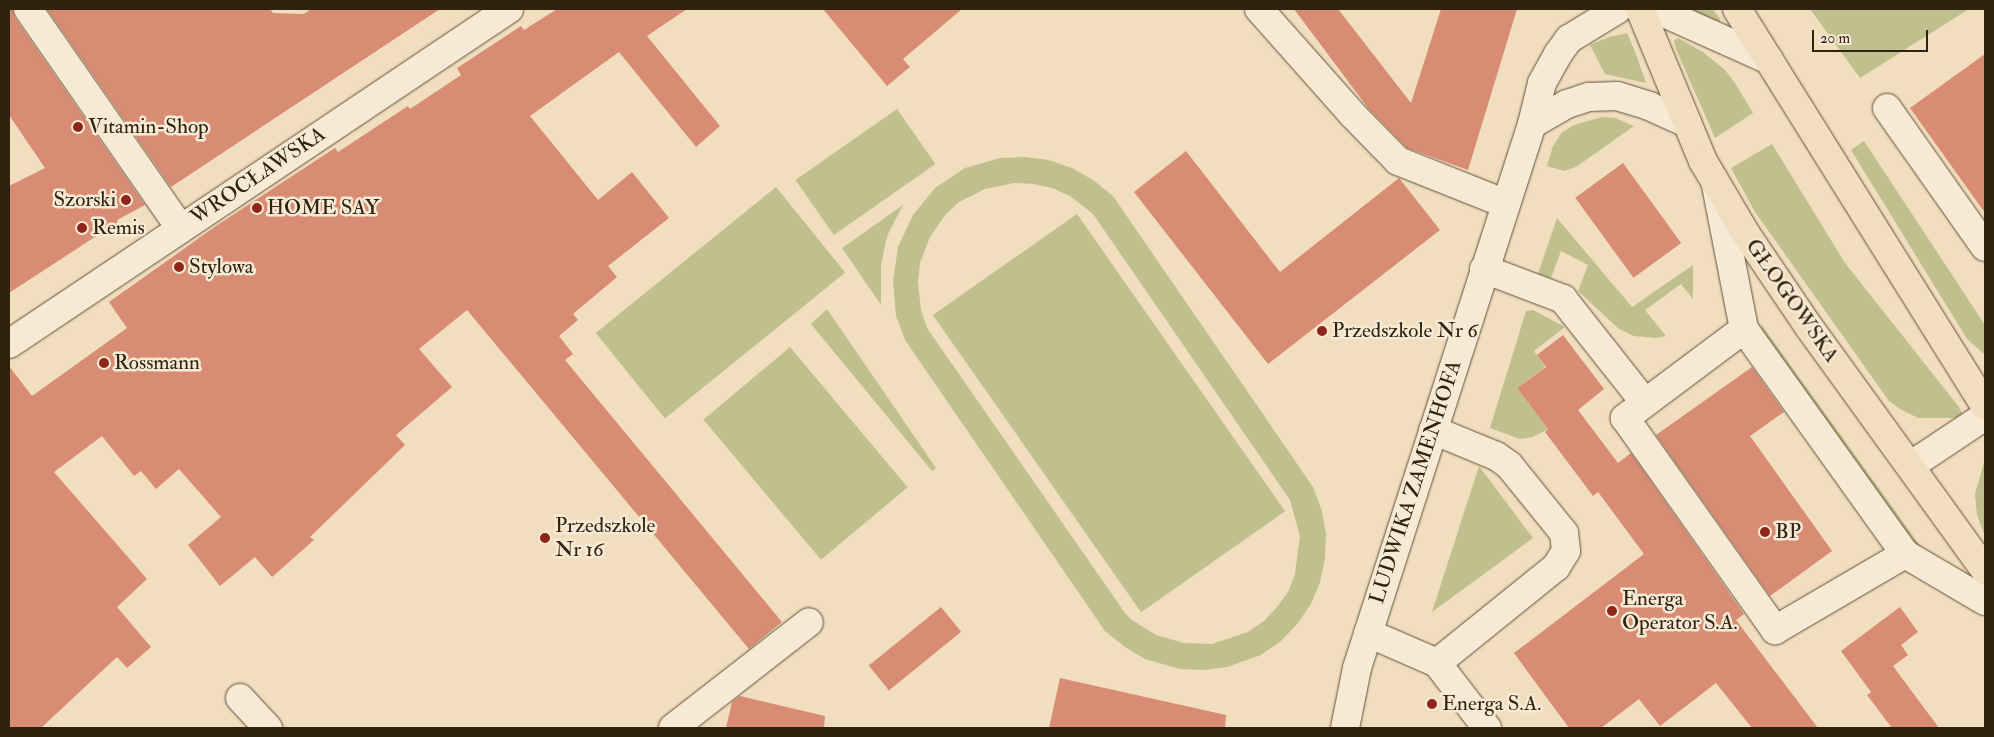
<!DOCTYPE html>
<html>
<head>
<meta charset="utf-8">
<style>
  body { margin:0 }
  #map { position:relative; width:1994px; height:737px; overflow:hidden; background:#f1debe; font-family:"IM FELL Double Pica",serif }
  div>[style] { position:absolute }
  .green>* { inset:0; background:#c0c08e; transform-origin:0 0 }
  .building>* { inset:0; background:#d88c74; transform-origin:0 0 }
  .roads { filter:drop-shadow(0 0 1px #61503b) drop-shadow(0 0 1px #61503b) }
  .minor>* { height:28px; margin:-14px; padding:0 14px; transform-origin:14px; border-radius:14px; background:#f6ead5 }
  .major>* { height:28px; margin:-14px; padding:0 14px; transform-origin:14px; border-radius:14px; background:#f1debe }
  .dots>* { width:14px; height:14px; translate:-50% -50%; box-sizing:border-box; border:2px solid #f6ead5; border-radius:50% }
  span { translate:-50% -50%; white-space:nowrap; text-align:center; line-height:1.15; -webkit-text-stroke:5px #f6ead5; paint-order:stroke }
  .poi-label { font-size:21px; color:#31210f }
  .left { translate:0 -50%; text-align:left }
  .right { translate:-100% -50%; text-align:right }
  .street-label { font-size:21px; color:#31210f }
  .frame { position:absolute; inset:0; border:10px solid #31210f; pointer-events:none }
  .scale { position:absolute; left:1812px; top:30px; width:116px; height:22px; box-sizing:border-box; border:2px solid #31210f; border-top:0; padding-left:6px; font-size:15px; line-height:18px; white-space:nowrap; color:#31210f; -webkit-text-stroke:4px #f6ead5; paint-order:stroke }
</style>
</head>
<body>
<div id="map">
  <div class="green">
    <div style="clip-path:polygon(1673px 9px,1713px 9px,1720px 19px,1720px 24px)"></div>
    <div style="clip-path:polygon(1810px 9px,1969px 9px,1860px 78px)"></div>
    <div style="clip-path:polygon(1627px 33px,1636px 54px,1646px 83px,1605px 74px,1590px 45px,1609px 37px)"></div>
    <div style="clip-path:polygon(1678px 38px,1703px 52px,1725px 70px,1735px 83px,1753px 113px,1715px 138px,1676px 49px,1674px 41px)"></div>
    <div style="left:897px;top:109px;width:67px;height:124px;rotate:55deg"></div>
    <div style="clip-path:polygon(1602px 117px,1615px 118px,1634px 126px,1576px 167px,1564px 171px,1547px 166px,1553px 146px,1562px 132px,1574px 125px)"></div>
    <div style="clip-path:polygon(1864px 141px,1985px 325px,1985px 355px,1967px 339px,1851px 150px)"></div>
    <div style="clip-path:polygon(1772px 144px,1845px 263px,1959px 407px,1962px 413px,1959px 418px,1918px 418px,1900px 409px,1889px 401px,1755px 212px,1731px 168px)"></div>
    <div style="clip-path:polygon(evenodd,1024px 157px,1049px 160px,1072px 168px,1093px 180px,1113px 196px,1313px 487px,1322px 511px,1326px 534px,1325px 558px,1320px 582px,1311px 604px,1298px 623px,1281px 641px,1261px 655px,1227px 667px,1204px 670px,1180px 669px,1145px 659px,1125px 647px,1105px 631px,905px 340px,896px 316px,893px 281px,898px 247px,913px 215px,935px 188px,965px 168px,1000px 158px,1024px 157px,1014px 183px,1033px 184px,1052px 188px,1070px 196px,1093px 214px,1290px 500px,1300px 536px,1295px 574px,1288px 592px,1277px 607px,1264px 621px,1248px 632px,1212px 644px,1184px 643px,1156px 635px,1132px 620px,1125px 613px,927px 328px,921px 310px,918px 282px,920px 263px,930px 237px,946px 214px,959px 202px,985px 189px,1014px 183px)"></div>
    <div style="left:776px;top:187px;width:110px;height:232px;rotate:51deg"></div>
    <div style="clip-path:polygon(903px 205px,888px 234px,884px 250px,881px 266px,881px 305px,842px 248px)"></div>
    <div style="left:1077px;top:214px;width:363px;height:176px;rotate:55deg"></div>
    <div style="clip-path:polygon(1557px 218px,1632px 307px,1693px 265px,1693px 299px,1681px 284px,1645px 310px,1666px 336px,1656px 338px,1634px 336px,1619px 329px,1578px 291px,1588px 265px,1561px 251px,1551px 278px,1538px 274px)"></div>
    <div style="clip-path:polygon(827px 309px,936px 468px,932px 471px,811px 324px)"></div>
    <div style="clip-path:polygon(1533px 310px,1565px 327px,1534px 351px,1545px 367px,1517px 388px,1548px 429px,1533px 437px,1520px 439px,1490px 428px,1526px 311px)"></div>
    <div style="clip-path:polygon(1761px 324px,1921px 547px,1905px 539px,1764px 341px)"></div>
    <div style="left:790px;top:347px;width:183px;height:113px;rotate:50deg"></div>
    <div style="clip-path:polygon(1985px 459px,1985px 536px,1977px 515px,1975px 494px)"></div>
    <div style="clip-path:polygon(1479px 466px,1533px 538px,1432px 612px)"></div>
  </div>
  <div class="building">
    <div style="clip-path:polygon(9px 9px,13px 9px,15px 18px,145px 205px,117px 220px,118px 222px,9px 293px,9px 186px,45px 168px,9px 115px)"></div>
    <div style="clip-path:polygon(47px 9px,270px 9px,273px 13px,304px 14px,311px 9px,440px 9px,171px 187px)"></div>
    <div style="clip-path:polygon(557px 9px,687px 9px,647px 36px,720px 126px,696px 147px,619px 52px,530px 116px,598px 200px,632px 172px,669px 218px,608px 266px,617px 277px,573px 314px,578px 320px,559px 336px,573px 354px,565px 360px,782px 622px,749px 649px,467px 310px,419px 349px,452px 387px,396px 435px,405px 445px,310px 537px,314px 540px,272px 577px,255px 557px,220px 586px,188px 545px,221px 517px,179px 469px,156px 489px,141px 471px,134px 476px,102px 436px,54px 472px,147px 579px,117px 607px,151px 647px,127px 668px,117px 657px,41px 728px,9px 728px,9px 366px,32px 396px,127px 328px,109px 302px,216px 226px,335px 148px,338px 152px,408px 106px,410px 109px,461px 75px,457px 68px,521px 26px,524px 30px)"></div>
    <div style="clip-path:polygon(823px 9px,962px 9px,903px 59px,910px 67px,887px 86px)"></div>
    <div style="clip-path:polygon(1294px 9px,1338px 9px,1411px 103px,1441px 9px,1517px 9px,1468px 170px,1407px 148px,1368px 108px)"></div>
    <div style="clip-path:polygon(1985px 54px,1985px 213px,1910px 108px)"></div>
    <div style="clip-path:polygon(1186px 151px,1280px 272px,1399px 178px,1440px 230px,1268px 364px,1134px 192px)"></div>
    <div style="left:1623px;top:163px;width:99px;height:59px;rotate:54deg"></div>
    <div style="clip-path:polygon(1563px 335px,1604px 389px,1578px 410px,1618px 463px,1631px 453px,1744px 614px,1736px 620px,1818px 728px,1752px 728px,1716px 683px,1660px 726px,1639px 699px,1601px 728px,1569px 728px,1514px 653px,1644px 554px,1598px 492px,1593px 496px,1545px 432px,1548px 429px,1517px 388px,1546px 367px,1537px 355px)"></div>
    <div style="clip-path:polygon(1752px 367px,1784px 412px,1750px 436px,1832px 551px,1770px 596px,1656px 435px)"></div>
    <div style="left:941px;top:607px;width:32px;height:93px;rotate:51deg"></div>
    <div style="clip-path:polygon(1900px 607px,1918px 632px,1901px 645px,1908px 655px,1893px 666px,1939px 728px,1892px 728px,1867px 695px,1871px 692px,1841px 651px)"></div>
    <div style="clip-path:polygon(1060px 678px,1226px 715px,1225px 728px,1049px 728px)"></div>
    <div style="clip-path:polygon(740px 696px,825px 716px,824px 728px,726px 728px,732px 702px)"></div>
  </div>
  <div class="roads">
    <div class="minor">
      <div style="left:28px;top:9px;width:267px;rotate:55.2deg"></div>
      <div style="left:1259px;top:9px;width:142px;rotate:48.4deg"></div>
      <div style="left:1353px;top:115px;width:64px;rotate:45.6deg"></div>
      <div style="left:1398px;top:161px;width:116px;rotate:21.7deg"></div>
      <div style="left:1655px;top:9px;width:125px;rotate:24.1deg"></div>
      <div style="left:1887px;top:108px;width:170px;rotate:54.8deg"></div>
      <div style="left:1532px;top:124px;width:40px;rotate:-29.7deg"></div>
      <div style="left:1567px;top:104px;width:23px;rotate:-18deg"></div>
      <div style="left:1589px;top:97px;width:28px;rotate:-2deg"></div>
      <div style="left:1617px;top:96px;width:34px;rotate:17deg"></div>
      <div style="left:1649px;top:106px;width:42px;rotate:24.1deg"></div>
      <div style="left:1716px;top:185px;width:147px;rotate:79deg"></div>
      <div style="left:1744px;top:329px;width:277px;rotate:54.4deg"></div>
      <div style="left:1905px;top:554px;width:93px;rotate:30.4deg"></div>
      <div style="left:1484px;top:269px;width:85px;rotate:20.8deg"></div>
      <div style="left:1563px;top:299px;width:132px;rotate:51.7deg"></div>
      <div style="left:1744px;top:329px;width:149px;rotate:143.2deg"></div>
      <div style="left:1625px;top:418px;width:260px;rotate:54.7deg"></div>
      <div style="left:1775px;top:630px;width:151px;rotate:-30.3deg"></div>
      <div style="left:9px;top:344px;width:602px;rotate:-33.82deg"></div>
      <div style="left:1910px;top:466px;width:90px;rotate:-33.7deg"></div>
      <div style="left:1368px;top:633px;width:75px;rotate:23.5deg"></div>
      <div style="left:1437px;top:663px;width:153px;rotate:-38.9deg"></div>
      <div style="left:1556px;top:567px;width:19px;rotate:-58deg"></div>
      <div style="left:1566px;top:551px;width:18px;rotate:-96deg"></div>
      <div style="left:1564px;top:533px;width:87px;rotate:-129deg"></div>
      <div style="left:1509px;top:465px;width:16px;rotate:-145deg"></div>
      <div style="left:1496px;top:456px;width:68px;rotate:-157.6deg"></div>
      <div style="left:1437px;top:663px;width:82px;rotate:52.4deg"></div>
      <div style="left:240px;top:698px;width:41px;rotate:47deg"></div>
      <div style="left:673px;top:728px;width:172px;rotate:-37.9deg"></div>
      <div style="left:1345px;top:728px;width:61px;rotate:-78.7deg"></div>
      <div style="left:1357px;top:668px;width:571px;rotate:-72.17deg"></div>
      <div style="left:1532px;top:124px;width:42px;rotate:-76.3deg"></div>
      <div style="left:1542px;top:83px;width:33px;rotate:-61deg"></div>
      <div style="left:1558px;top:54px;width:19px;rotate:-54deg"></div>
      <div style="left:1569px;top:39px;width:57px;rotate:-31.5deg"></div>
    </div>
    <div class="major">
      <div style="left:1640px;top:9px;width:165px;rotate:67.5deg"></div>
      <div style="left:1703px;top:161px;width:85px;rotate:59.5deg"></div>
      <div style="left:1746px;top:234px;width:112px;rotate:55.9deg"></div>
      <div style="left:1809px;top:327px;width:300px;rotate:54.1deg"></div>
      <div style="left:1737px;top:9px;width:468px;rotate:58deg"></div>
    </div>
  </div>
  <div class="dots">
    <div style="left:78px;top:127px;background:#8f2418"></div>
    <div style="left:126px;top:200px;background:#8f2418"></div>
    <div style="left:257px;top:208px;background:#8f2418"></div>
    <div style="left:82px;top:228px;background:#8f2418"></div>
    <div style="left:179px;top:267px;background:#8f2418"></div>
    <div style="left:1322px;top:331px;background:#8f2418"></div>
    <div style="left:104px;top:363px;background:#8f2418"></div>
    <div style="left:1765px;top:532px;background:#8f2418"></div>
    <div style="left:545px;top:538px;background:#8f2418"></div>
    <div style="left:1612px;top:611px;background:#8f2418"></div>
    <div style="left:1432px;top:704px;background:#8f2418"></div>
  </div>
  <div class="poi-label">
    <span class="left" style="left:88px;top:127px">Vitamin-Shop</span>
    <span class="right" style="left:116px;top:200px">Szorski</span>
    <span class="left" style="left:267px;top:208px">HOME SAY</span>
    <span class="left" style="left:92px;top:228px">Remis</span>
    <span class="left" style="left:189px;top:267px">Stylowa</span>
    <span class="left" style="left:1332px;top:331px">Przedszkole Nr 6</span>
    <span class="left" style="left:114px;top:363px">Rossmann</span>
    <span class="left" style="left:555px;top:538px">Przedszkole<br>Nr 16</span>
    <span class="left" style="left:1775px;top:532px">BP</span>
    <span class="left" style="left:1622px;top:611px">Energa<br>Operator S.A.</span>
    <span class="left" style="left:1442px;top:704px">Energa S.A.</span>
  </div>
  <div class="street-label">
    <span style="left:258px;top:176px;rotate:-34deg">WROCŁAWSKA</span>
    <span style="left:1792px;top:301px;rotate:55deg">GŁOGOWSKA</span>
    <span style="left:1416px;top:482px;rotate:-72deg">LUDWIKA ZAMENHOFA</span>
  </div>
  <div class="frame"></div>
  <div class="scale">20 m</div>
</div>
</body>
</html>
